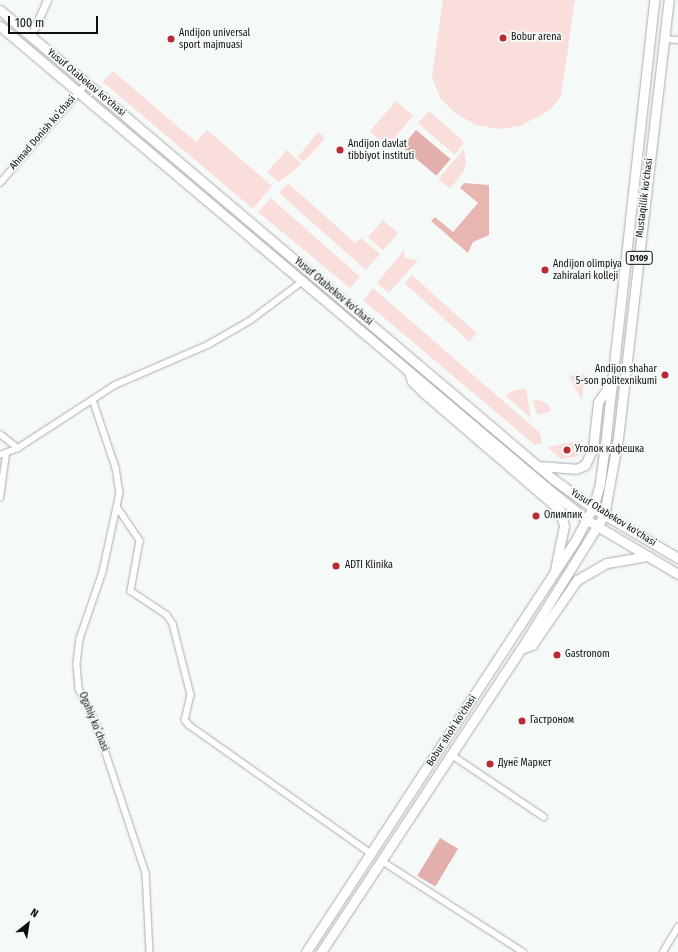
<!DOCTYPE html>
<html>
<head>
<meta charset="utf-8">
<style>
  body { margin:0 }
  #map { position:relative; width:678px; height:952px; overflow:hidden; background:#f5f9f8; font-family:"Fira Sans Condensed",sans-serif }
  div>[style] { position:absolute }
  .green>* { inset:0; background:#fadedc; transform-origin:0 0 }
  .forest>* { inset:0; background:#e8b5b1 }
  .water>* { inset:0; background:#e2afac; transform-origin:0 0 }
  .roads { filter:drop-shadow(0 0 1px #a9adab) drop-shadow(0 0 1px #a9adab) }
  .minor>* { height:5.5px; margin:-2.75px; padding:0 2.75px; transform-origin:2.75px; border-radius:2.75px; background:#fff }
  .tertiary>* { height:7px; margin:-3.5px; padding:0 3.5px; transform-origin:3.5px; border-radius:3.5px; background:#fff }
  .primary>* { height:9px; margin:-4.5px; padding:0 4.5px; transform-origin:4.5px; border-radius:4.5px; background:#fff }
  .dots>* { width:11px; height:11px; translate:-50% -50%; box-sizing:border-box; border:2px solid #f5f9f8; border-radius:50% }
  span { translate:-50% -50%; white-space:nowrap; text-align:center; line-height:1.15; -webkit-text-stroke:3.5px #f5f9f8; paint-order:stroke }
  .shield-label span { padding:1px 3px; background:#f5f9f8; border:1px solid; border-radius:3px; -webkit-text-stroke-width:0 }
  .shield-label { font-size:9px; color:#0f1010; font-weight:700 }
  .poi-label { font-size:10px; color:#0f1010 }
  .left { translate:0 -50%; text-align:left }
  .right { translate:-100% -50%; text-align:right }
  .street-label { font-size:10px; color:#0f1010 }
  .north { position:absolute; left:8px; top:904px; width:40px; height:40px; -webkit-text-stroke:3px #f5f9f8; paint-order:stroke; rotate:30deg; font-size:11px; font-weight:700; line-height:16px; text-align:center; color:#0f1010 }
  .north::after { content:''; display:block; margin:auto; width:14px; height:18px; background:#0f1010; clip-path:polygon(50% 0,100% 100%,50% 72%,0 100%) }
  .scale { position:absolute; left:8px; top:16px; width:90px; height:18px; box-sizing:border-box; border:2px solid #0f1010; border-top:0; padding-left:5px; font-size:12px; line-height:14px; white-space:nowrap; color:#0f1010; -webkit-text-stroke:3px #f5f9f8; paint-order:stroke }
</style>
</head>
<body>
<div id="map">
  <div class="green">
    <div style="clip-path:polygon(443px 0,575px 0,561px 96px,550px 110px,520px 126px,499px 129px,476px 125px,455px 113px,440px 98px,432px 77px)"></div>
    <div style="clip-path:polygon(113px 71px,196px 142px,207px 130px,272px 186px,253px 209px,103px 82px)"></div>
    <div style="left:396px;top:101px;width:23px;height:40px;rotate:41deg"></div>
    <div style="clip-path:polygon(429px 111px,462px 140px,463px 144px,455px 155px,418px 123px)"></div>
    <div style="clip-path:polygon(318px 132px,325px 138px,304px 162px,298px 157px)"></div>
    <div style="clip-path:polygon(464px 149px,466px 163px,463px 172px,450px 189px,438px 179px)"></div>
    <div style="clip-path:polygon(287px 150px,302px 164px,279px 182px,267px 172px)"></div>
    <div style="clip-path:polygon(288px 183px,355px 243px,361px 238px,380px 254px,366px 270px,279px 193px)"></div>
    <div style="clip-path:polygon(271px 198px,360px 277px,350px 288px,258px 212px)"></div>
    <div style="left:383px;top:220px;width:20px;height:23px;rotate:41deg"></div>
    <div style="clip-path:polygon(404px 250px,405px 258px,418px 260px,389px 293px,377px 283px)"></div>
    <div style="left:412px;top:275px;width:87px;height:11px;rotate:42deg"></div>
    <div style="clip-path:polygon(373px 288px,540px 433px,542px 443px,535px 445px,363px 300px)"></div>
    <div style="clip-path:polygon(585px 373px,582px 401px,569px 376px)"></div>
    <div style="clip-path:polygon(526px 388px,531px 418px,506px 396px,510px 392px)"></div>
    <div style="clip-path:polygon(539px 400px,549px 405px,551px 411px,539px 415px,536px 412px,533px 401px)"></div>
    <div style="clip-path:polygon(583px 440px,578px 456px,561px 459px,547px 447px)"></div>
  </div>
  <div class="forest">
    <div style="clip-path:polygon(464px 183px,489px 185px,489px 235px,473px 242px,468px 253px,431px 221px,435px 217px,453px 232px,478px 203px,460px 188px)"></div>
  </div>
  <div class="water">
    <div style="left:416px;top:130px;width:45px;height:22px;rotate:40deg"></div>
    <div style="left:440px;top:838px;width:21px;height:44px;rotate:31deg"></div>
  </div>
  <div class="roads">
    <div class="minor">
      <div style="left:664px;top:39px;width:14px;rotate:4deg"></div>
      <div style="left:0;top:183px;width:131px;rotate:-49deg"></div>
      <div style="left:93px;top:400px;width:72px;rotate:71.3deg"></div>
      <div style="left:116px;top:468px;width:25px;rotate:81deg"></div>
      <div style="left:120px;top:493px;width:81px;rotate:102.1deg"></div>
      <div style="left:103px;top:572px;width:71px;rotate:108.9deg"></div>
      <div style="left:80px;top:639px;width:26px;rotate:97deg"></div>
      <div style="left:77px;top:665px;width:24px;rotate:85deg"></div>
      <div style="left:79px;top:689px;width:38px;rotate:63deg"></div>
      <div style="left:96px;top:723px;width:158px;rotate:71.6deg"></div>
      <div style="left:146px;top:873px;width:79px;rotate:87.1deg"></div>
      <div style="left:0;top:434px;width:23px;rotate:38deg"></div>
      <div style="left:0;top:455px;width:19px;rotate:-21deg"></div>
      <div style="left:18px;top:448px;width:116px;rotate:-33deg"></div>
      <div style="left:115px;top:385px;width:101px;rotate:-23.3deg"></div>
      <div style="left:208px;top:345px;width:50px;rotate:-30.2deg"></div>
      <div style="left:251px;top:320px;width:65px;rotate:-36.9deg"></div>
      <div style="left:0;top:498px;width:43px;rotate:-82.1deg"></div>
      <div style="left:118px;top:508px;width:40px;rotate:56deg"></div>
      <div style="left:140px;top:541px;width:51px;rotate:100.2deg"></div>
      <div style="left:131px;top:591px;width:43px;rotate:33.7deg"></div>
      <div style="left:167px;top:615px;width:11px;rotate:56deg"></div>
      <div style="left:173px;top:624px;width:73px;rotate:75.8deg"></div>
      <div style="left:191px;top:695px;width:26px;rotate:103deg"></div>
      <div style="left:185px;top:720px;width:6px;rotate:51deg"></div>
      <div style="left:189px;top:725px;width:224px;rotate:35.2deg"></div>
      <div style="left:452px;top:755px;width:111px;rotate:34deg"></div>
      <div style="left:382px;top:861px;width:168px;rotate:32.8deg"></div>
      <div style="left:663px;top:952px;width:29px;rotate:-59deg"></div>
    </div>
    <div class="tertiary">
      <div style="left:31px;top:36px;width:39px;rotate:-66deg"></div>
    </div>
    <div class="primary">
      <div style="left:0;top:10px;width:725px;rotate:40.3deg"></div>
      <div style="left:553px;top:479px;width:49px;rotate:35.9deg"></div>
      <div style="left:593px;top:508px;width:99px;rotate:30.5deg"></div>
      <div style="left:0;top:26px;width:715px;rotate:40.18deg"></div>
      <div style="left:546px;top:487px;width:53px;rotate:38.8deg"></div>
      <div style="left:587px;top:520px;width:106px;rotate:30.7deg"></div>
      <div style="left:409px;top:372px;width:9px;rotate:72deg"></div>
      <div style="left:412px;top:381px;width:17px;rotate:45deg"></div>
      <div style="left:424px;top:393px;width:179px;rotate:40.7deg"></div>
      <div style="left:560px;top:510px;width:16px;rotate:76deg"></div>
      <div style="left:564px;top:526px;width:45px;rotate:101.6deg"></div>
      <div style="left:537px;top:466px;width:39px;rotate:4deg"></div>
      <div style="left:576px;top:469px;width:10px;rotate:-24deg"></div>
      <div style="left:585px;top:465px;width:19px;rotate:-65deg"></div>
      <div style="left:593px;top:448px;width:46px;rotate:-83.8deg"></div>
      <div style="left:598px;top:402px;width:24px;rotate:-55deg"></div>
      <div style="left:521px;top:649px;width:12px;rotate:-20deg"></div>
      <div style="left:532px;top:645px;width:79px;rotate:-55.3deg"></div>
      <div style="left:577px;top:580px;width:34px;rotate:-30deg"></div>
      <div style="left:607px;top:563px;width:42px;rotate:-9.7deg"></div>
      <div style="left:306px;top:952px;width:489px;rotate:-56.8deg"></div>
      <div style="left:574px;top:543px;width:40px;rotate:-62deg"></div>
      <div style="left:593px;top:508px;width:26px;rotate:-74deg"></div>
      <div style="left:600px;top:483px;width:46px;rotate:-82.6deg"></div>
      <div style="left:606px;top:437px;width:440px;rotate:-83.7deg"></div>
      <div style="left:321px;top:952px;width:363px;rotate:-56.6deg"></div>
      <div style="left:521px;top:649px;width:158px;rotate:-58.2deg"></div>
      <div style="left:604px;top:515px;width:78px;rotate:-79.7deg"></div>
      <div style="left:618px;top:438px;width:441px;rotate:-83.4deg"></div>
    </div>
  </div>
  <div class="dots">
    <div style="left:503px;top:38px;background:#ba2a33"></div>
    <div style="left:171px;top:39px;background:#ba2a33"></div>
    <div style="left:340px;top:150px;background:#ba2a33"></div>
    <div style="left:545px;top:270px;background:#ba2a33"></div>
    <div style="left:665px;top:375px;background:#ba2a33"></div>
    <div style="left:567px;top:450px;background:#ba2a33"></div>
    <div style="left:536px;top:516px;background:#ba2a33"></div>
    <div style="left:336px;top:566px;background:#ba2a33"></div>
    <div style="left:557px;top:655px;background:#ba2a33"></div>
    <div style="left:522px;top:721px;background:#ba2a33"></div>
    <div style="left:490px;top:764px;background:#ba2a33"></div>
  </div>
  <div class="shield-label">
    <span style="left:639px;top:258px">D109</span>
  </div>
  <div class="poi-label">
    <span class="left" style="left:179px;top:39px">Andijon universal<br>sport majmuasi</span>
    <span class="left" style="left:511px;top:38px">Bobur arena</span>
    <span class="left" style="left:348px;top:150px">Andijon davlat<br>tibbiyot instituti</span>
    <span class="left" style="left:553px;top:270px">Andijon olimpiya<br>zahiralari kolleji</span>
    <span class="right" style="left:657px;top:375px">Andijon shahar<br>5-son politexnikumi</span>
    <span class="left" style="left:575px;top:450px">Уголок кафешка</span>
    <span class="left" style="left:544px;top:516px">Олимпик</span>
    <span class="left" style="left:345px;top:566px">ADTI Klinika</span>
    <span class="left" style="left:565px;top:655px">Gastronom</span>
    <span class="left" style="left:530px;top:721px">Гастроном</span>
    <span class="left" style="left:498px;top:764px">Дунё Маркет</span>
  </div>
  <div class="street-label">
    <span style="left:86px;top:83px;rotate:40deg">Yusuf Otabekov ko'chasi</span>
    <span style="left:43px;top:133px;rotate:-49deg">Ahmad Donish koʻchasi</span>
    <span style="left:645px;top:198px;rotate:-83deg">Mustaqillik ko'chasi</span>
    <span style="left:333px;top:292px;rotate:40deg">Yusuf Otabekov ko'chasi</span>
    <span style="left:613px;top:518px;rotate:32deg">Yusuf Otabekov ko'chasi</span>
    <span style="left:93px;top:722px;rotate:68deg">Ogahiy koʻchasi</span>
    <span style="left:452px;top:731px;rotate:-57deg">Bobur shoh ko'chasi</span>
  </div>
  <div class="north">N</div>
  <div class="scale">100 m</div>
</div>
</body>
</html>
